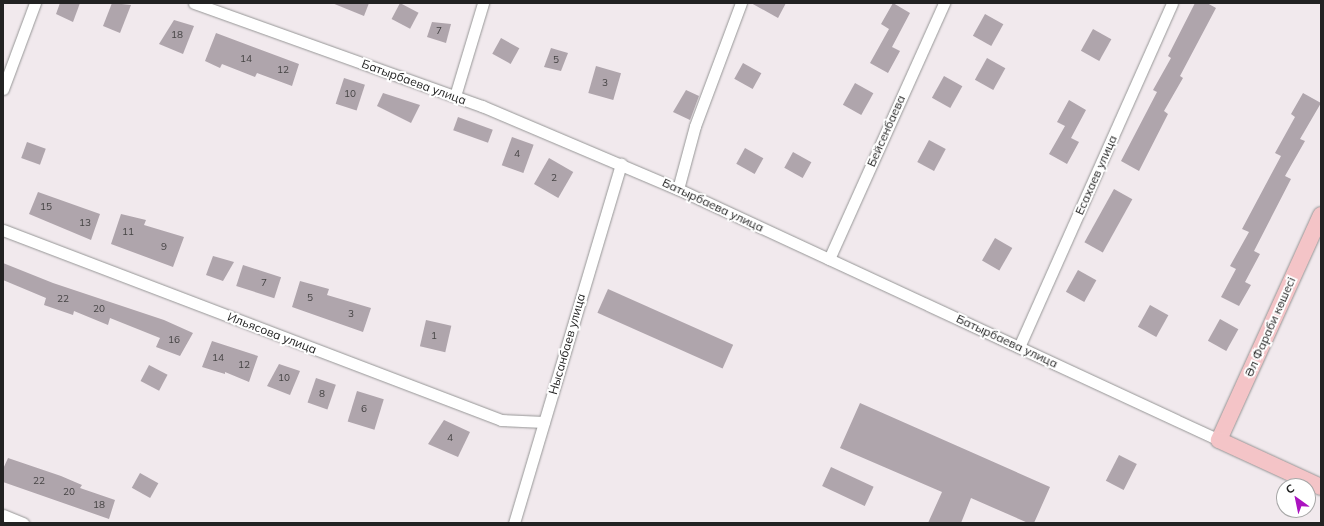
<!DOCTYPE html>
<html>
<head>
<meta charset="utf-8">
<style>
  body { margin:0 }
  #map { position:relative; width:1324px; height:526px; overflow:hidden; background:#f1e9ed; font-family:Mulish,sans-serif }
  div>[style] { position:absolute }
  .building>* { inset:0; background:#afa5ac; transform-origin:0 0 }
  .roads { filter:drop-shadow(0 0 1px #969696) drop-shadow(0 0 1px #969696) }
  .street>* { height:11px; margin:-5.5px; padding:0 5.5px; transform-origin:5.5px; border-radius:5.5px; background:#fff }
  .secondary>* { height:16px; margin:-8px; padding:0 8px; transform-origin:8px; border-radius:8px; background:#f4c4c7 }
  span { translate:-50% -50%; white-space:nowrap; text-align:center; line-height:1.15; -webkit-text-stroke:4px #fff; paint-order:stroke }
  .number-label { font-size:10px; color:#454344 }
  .number-label span { -webkit-text-stroke-width:0 }
  .street-label { font-size:12px; color:#222 }
  .frame { position:absolute; inset:0; border:4px solid #222; pointer-events:none }
  .north { position:absolute; left:1276px; top:478px; width:40px; height:40px; box-sizing:border-box; background:#fff; border:1px solid #a7a7a7; border-radius:50%; rotate:327deg; font-size:11px; font-weight:700; line-height:16px; text-align:center; color:#222 }
  .north::after { content:''; display:block; margin:auto; width:14px; height:18px; background:#ab13c0; clip-path:polygon(50% 0,100% 100%,50% 72%,0 100%) }
</style>
</head>
<body>
<div id="map">
  <div class="building">
    <div style="clip-path:polygon(60px 3px,80px 3px,73px 22px,56px 14px)"></div>
    <div style="clip-path:polygon(112px 3px,131px 5px,120px 33px,103px 26px)"></div>
    <div style="clip-path:polygon(332px 3px,369px 3px,364px 16px)"></div>
    <div style="left:400px;top:3px;width:21px;height:18px;rotate:28deg"></div>
    <div style="clip-path:polygon(751px 3px,786px 3px,778px 18px)"></div>
    <div style="clip-path:polygon(893px 3px,910px 13px,892px 47px,900px 51px,888px 73px,870px 63px,889px 29px,881px 24px)"></div>
    <div style="clip-path:polygon(1195px 3px,1207px 3px,1216px 8px,1180px 76px,1183px 78px,1164px 111px,1168px 114px,1139px 171px,1121px 161px,1157px 92px,1153px 90px,1171px 58px,1168px 56px)"></div>
    <div style="left:985px;top:14px;width:21px;height:25px;rotate:29deg"></div>
    <div style="clip-path:polygon(174px 20px,194px 26px,183px 54px,159px 44px)"></div>
    <div style="clip-path:polygon(432px 22px,451px 24px,446px 43px,427px 37px)"></div>
    <div style="left:1093px;top:29px;width:21px;height:25px;rotate:29deg"></div>
    <div style="clip-path:polygon(216px 33px,299px 64px,292px 86px,257px 73px,255px 77px,222px 64px,220px 68px,205px 61px)"></div>
    <div style="left:501px;top:38px;width:21px;height:18px;rotate:29deg"></div>
    <div style="clip-path:polygon(551px 48px,568px 53px,561px 71px,544px 67px)"></div>
    <div style="left:987px;top:58px;width:21px;height:25px;rotate:29deg"></div>
    <div style="left:743px;top:63px;width:21px;height:18px;rotate:29deg"></div>
    <div style="left:596px;top:66px;width:26px;height:28px;rotate:16deg"></div>
    <div style="left:944px;top:76px;width:21px;height:25px;rotate:29deg"></div>
    <div style="left:344px;top:78px;width:22px;height:27px;rotate:18deg"></div>
    <div style="left:855px;top:83px;width:21px;height:25px;rotate:29deg"></div>
    <div style="clip-path:polygon(686px 90px,699px 96px,690px 120px,673px 112px)"></div>
    <div style="clip-path:polygon(383px 93px,420px 105px,411px 123px,377px 106px)"></div>
    <div style="clip-path:polygon(1303px 93px,1321px 103px,1300px 139px,1305px 141px,1285px 176px,1291px 179px,1254px 251px,1260px 254px,1245px 282px,1251px 285px,1239px 306px,1221px 297px,1236px 269px,1230px 266px,1249px 232px,1242px 229px,1281px 156px,1275px 153px,1295px 117px,1291px 114px)"></div>
    <div style="clip-path:polygon(1069px 100px,1086px 110px,1071px 138px,1079px 142px,1067px 164px,1049px 154px,1065px 126px,1057px 122px)"></div>
    <div style="left:458px;top:117px;width:37px;height:14px;rotate:20deg"></div>
    <div style="left:512px;top:137px;width:23px;height:30px;rotate:20deg"></div>
    <div style="left:929px;top:140px;width:19px;height:25px;rotate:28deg"></div>
    <div style="left:27px;top:142px;width:20px;height:17px;rotate:20deg"></div>
    <div style="left:745px;top:148px;width:21px;height:18px;rotate:29deg"></div>
    <div style="left:793px;top:152px;width:21px;height:18px;rotate:29deg"></div>
    <div style="left:549px;top:158px;width:28px;height:30px;rotate:30deg"></div>
    <div style="left:1114px;top:189px;width:21px;height:61px;rotate:29deg"></div>
    <div style="clip-path:polygon(38px 192px,100px 214px,91px 240px,29px 214px)"></div>
    <div style="clip-path:polygon(121px 214px,146px 220px,144px 225px,184px 237px,173px 267px,111px 244px)"></div>
    <div style="left:995px;top:238px;width:20px;height:26px;rotate:30deg"></div>
    <div style="clip-path:polygon(213px 256px,234px 262px,223px 281px,206px 275px)"></div>
    <div style="clip-path:polygon(3px 263px,53px 283px,164px 320px,193px 333px,180px 356px,156px 347px,160px 338px,110px 318px,108px 325px,74px 311px,73px 315px,44px 305px,46px 298px,3px 280px)"></div>
    <div style="left:243px;top:265px;width:40px;height:22px;rotate:18deg"></div>
    <div style="left:1078px;top:270px;width:21px;height:25px;rotate:29deg"></div>
    <div style="clip-path:polygon(300px 281px,329px 289px,327px 295px,371px 308px,363px 332px,292px 307px)"></div>
    <div style="left:608px;top:289px;width:137px;height:26px;rotate:24deg"></div>
    <div style="left:1150px;top:305px;width:21px;height:25px;rotate:29deg"></div>
    <div style="left:1220px;top:319px;width:21px;height:25px;rotate:29deg"></div>
    <div style="left:426px;top:320px;width:26px;height:27px;rotate:13deg"></div>
    <div style="clip-path:polygon(212px 341px,258px 356px,249px 382px,225px 372px,225px 374px,202px 367px)"></div>
    <div style="clip-path:polygon(279px 364px,300px 371px,290px 395px,267px 386px)"></div>
    <div style="left:149px;top:365px;width:21px;height:18px;rotate:28deg"></div>
    <div style="left:316px;top:378px;width:21px;height:26px;rotate:19deg"></div>
    <div style="left:357px;top:391px;width:28px;height:32px;rotate:17deg"></div>
    <div style="clip-path:polygon(860px 403px,1050px 487px,1034px 523px,1028px 523px,971px 498px,961px 523px,928px 523px,942px 492px,840px 448px)"></div>
    <div style="clip-path:polygon(444px 420px,470px 432px,458px 457px,428px 444px)"></div>
    <div style="left:1119px;top:455px;width:20px;height:29px;rotate:27deg"></div>
    <div style="clip-path:polygon(8px 458px,61px 476px,82px 485px,80px 488px,115px 500px,109px 519px,3px 482px,3px 469px)"></div>
    <div style="left:831px;top:467px;width:47px;height:21px;rotate:25deg"></div>
    <div style="left:140px;top:473px;width:21px;height:17px;rotate:29deg"></div>
  </div>
  <div class="roads">
    <div class="street">
      <div style="left:194px;top:3px;width:306px;rotate:19.7deg"></div>
      <div style="left:482px;top:106px;width:213px;rotate:23deg"></div>
      <div style="left:678px;top:189px;width:596px;rotate:24.89deg"></div>
      <div style="left:3px;top:89px;width:92px;rotate:-69.6deg"></div>
      <div style="left:455px;top:96px;width:97px;rotate:-73.2deg"></div>
      <div style="left:678px;top:189px;width:65px;rotate:-74.9deg"></div>
      <div style="left:695px;top:126px;width:131px;rotate:-69.5deg"></div>
      <div style="left:3px;top:230px;width:533px;rotate:20.88deg"></div>
      <div style="left:501px;top:420px;width:43px;rotate:2.7deg"></div>
      <div style="left:829px;top:259px;width:281px;rotate:-65.8deg"></div>
      <div style="left:1019px;top:347px;width:376px;rotate:-66deg"></div>
      <div style="left:3px;top:515px;width:22px;rotate:22deg"></div>
      <div style="left:514px;top:523px;width:375px;rotate:-73.4deg"></div>
    </div>
    <div class="secondary">
      <div style="left:1321px;top:215px;width:247px;rotate:114.4deg"></div>
      <div style="left:1219px;top:440px;width:112px;rotate:24.7deg"></div>
    </div>
  </div>
  <div class="number-label">
    <span style="left:439px;top:31px">7</span>
    <span style="left:177px;top:35px">18</span>
    <span style="left:246px;top:59px">14</span>
    <span style="left:556px;top:60px">5</span>
    <span style="left:283px;top:70px">12</span>
    <span style="left:605px;top:83px">3</span>
    <span style="left:350px;top:94px">10</span>
    <span style="left:517px;top:154px">4</span>
    <span style="left:554px;top:178px">2</span>
    <span style="left:46px;top:207px">15</span>
    <span style="left:85px;top:223px">13</span>
    <span style="left:128px;top:232px">11</span>
    <span style="left:164px;top:247px">9</span>
    <span style="left:264px;top:283px">7</span>
    <span style="left:310px;top:298px">5</span>
    <span style="left:63px;top:299px">22</span>
    <span style="left:99px;top:309px">20</span>
    <span style="left:351px;top:314px">3</span>
    <span style="left:434px;top:336px">1</span>
    <span style="left:174px;top:340px">16</span>
    <span style="left:218px;top:358px">14</span>
    <span style="left:244px;top:365px">12</span>
    <span style="left:284px;top:378px">10</span>
    <span style="left:322px;top:394px">8</span>
    <span style="left:364px;top:409px">6</span>
    <span style="left:450px;top:438px">4</span>
    <span style="left:39px;top:481px">22</span>
    <span style="left:69px;top:492px">20</span>
    <span style="left:99px;top:505px">18</span>
  </div>
  <div class="street-label">
    <span style="left:414px;top:82px;rotate:20deg">Батырбаева улица</span>
    <span style="left:886px;top:131px;rotate:-66deg">Бейсенбаева</span>
    <span style="left:1096px;top:175px;rotate:-66deg">Есахаев улица</span>
    <span style="left:713px;top:205px;rotate:25deg">Батырбаева улица</span>
    <span style="left:1270px;top:327px;rotate:-66deg">Әл Фараби көшесі</span>
    <span style="left:272px;top:333px;rotate:21deg">Ильясова улица</span>
    <span style="left:1007px;top:341px;rotate:25deg">Батырбаева улица</span>
    <span style="left:567px;top:344px;rotate:-74deg">Нысанбаев улица</span>
  </div>
  <div class="frame"></div>
  <div class="north">С</div>
</div>
</body>
</html>
